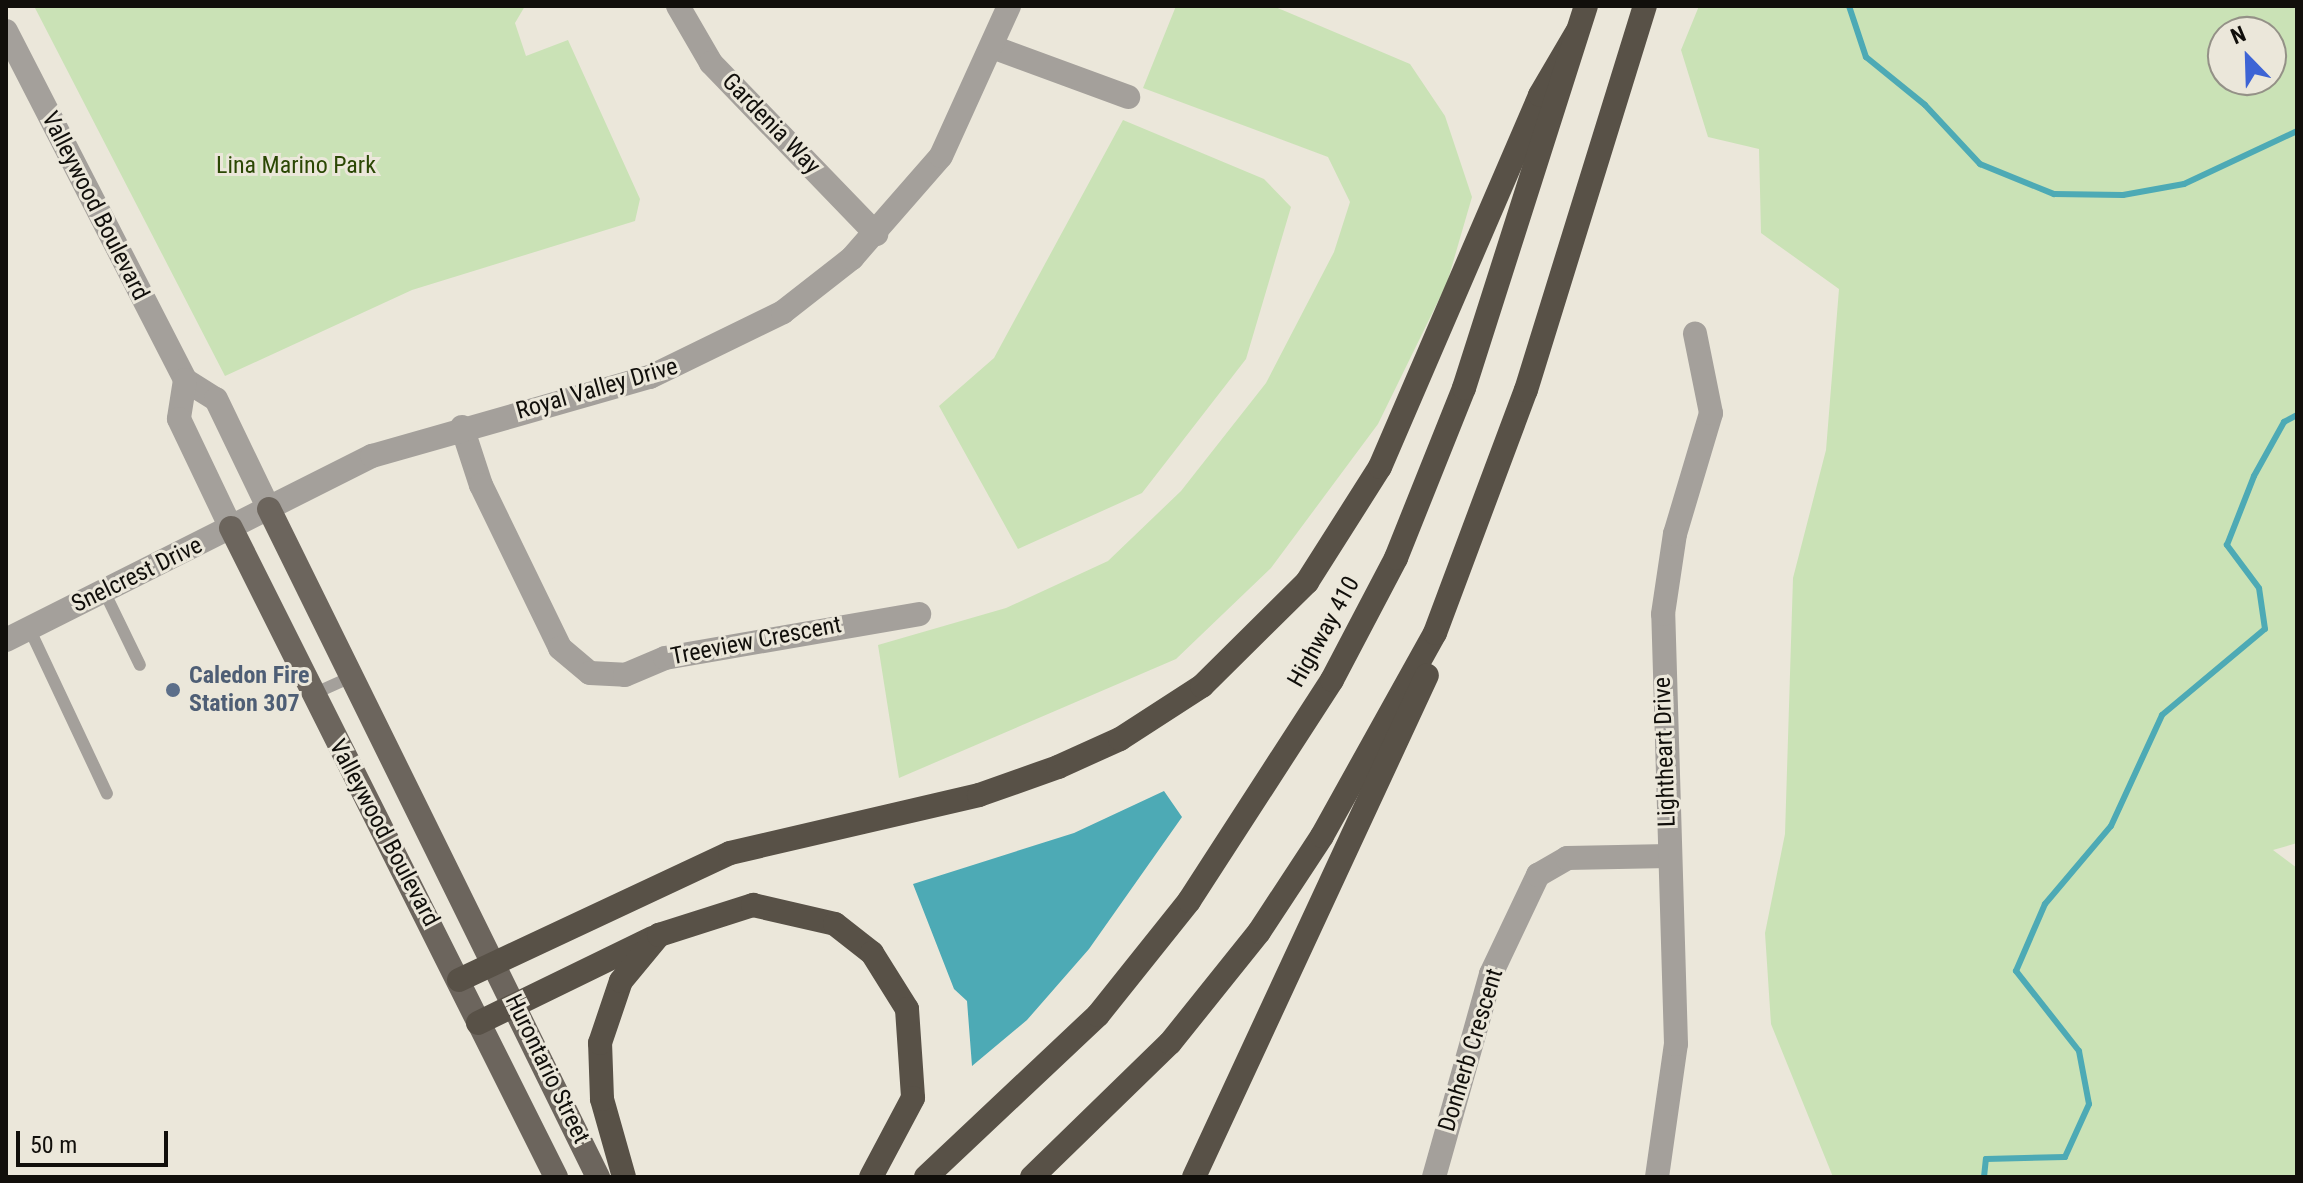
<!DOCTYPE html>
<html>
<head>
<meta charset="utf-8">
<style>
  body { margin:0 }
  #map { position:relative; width:2303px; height:1183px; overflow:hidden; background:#ebe7da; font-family:"Roboto Condensed",sans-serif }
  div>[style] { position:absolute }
  .green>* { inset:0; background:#cae2b6 }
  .water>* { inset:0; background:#4daab5 }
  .stream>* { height:6px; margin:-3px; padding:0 3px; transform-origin:3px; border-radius:3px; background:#4daab5 }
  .lane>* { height:12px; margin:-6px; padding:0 6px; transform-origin:6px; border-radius:6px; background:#a4a09b }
  .street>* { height:24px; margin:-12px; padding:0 12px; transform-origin:12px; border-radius:12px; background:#a4a09b }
  .primary>* { height:24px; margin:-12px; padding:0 12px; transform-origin:12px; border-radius:12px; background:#6c655d }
  .highway>* { height:24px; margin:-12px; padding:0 12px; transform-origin:12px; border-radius:12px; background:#585147 }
  .dots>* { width:22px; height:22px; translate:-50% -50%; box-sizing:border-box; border:4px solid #ebe7da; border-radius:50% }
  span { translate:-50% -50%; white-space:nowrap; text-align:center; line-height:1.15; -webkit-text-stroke:6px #ebe7da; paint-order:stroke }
  .street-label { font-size:24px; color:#110f0b }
  .park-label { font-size:24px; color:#2b4704 }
  .service-label { font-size:24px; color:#4e5e75; font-weight:700 }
  .left { translate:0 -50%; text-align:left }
  .frame { position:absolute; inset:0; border:8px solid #110f0b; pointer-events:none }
  .north { position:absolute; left:2207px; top:16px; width:80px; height:80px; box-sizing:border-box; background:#ebe7da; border:2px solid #949187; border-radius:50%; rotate:337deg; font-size:22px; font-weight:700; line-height:32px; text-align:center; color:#110f0b }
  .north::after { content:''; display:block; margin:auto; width:28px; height:36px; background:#3d64d5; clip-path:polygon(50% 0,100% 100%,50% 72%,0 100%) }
  .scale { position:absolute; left:16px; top:1131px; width:152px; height:36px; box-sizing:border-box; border:4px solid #110f0b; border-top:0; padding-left:10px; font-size:24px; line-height:28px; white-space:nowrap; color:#110f0b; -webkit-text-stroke:6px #ebe7da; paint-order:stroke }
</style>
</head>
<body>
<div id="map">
  <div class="green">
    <div style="clip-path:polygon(34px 6px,525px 6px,515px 23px,526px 56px,568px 40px,640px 199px,635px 221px,412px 290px,225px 376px)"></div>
    <div style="clip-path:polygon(1176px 6px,1273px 6px,1410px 64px,1445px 116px,1472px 197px,1447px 283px,1378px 424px,1271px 568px,1176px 659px,899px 778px,878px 645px,1006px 608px,1108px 561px,1181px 491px,1266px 383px,1334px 252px,1350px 202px,1328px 157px,1143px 88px)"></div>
    <div style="clip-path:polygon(evenodd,1699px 6px,2297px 6px,2297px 843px,2273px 850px,2297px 868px,2297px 1177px,1833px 1177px,1771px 1024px,1765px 933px,1785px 834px,1793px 578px,1826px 450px,1839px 289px,1761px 233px,1759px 149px,1708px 137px,1681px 50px,1699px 6px,2271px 32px,2271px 80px,2223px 80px,2223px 32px,2271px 32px)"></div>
    <div style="clip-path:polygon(1123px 120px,1264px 179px,1291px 207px,1246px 359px,1142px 493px,1018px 549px,939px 406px,994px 358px)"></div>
  </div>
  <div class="water">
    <div style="clip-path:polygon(1164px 791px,1182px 817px,1089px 949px,1027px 1020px,972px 1066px,967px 1001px,954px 989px,913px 884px,1074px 833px)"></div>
  </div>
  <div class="stream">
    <div style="left:1849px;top:6px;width:54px;rotate:71.6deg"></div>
    <div style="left:1866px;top:57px;width:76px;rotate:39.1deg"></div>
    <div style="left:1925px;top:105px;width:81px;rotate:47deg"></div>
    <div style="left:1980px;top:164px;width:80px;rotate:22.1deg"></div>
    <div style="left:2054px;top:194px;width:69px;rotate:0.8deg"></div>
    <div style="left:2123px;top:195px;width:62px;rotate:-10.2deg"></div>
    <div style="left:2184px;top:184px;width:125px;rotate:-25.1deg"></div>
    <div style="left:1984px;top:1177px;width:18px;rotate:-84deg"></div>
    <div style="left:1986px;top:1159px;width:79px;rotate:-1.5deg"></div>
    <div style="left:2065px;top:1157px;width:58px;rotate:-65.6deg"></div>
    <div style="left:2089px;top:1104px;width:54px;rotate:-100.7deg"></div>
    <div style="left:2079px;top:1051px;width:102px;rotate:-128.2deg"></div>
    <div style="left:2016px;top:971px;width:73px;rotate:-66.6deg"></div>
    <div style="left:2045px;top:904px;width:102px;rotate:-49.8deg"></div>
    <div style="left:2111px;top:826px;width:122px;rotate:-65.3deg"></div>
    <div style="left:2162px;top:715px;width:134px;rotate:-39.9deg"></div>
    <div style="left:2265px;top:629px;width:41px;rotate:-98.3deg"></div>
    <div style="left:2259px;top:588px;width:54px;rotate:-126.7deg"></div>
    <div style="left:2227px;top:545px;width:74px;rotate:-68.6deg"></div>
    <div style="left:2254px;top:476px;width:62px;rotate:-60.9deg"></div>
    <div style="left:2284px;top:422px;width:15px;rotate:-28deg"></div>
  </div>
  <div class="lane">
    <div style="left:104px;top:591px;width:82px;rotate:64.1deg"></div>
    <div style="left:29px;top:628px;width:183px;rotate:64.8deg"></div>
    <div style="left:311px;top:695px;width:42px;rotate:-24.1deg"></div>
  </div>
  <div class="street">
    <div style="left:678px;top:6px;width:66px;rotate:59.9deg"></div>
    <div style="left:711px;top:63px;width:238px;rotate:46deg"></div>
    <div style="left:6px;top:31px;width:392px;rotate:62.8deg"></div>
    <div style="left:185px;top:380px;width:36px;rotate:32deg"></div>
    <div style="left:216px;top:399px;width:122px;rotate:64.3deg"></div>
    <div style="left:995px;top:48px;width:142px;rotate:20.2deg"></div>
    <div style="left:185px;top:380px;width:39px;rotate:99deg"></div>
    <div style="left:179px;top:419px;width:121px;rotate:64.5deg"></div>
    <div style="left:462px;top:427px;width:61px;rotate:71.9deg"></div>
    <div style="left:481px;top:485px;width:181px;rotate:64.1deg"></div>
    <div style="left:560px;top:648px;width:39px;rotate:40deg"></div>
    <div style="left:590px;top:673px;width:35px;rotate:3deg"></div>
    <div style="left:625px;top:675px;width:43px;rotate:-23deg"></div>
    <div style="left:665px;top:658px;width:258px;rotate:-9.8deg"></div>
    <div style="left:6px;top:640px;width:410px;rotate:-26.7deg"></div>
    <div style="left:372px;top:456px;width:289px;rotate:-15.9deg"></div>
    <div style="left:650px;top:377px;width:148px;rotate:-26deg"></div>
    <div style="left:783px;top:312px;width:88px;rotate:-38deg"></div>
    <div style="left:852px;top:258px;width:135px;rotate:-48.9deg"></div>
    <div style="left:941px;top:156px;width:165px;rotate:-65.6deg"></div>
    <div style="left:1434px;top:1177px;width:211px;rotate:-74.3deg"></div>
    <div style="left:1491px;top:974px;width:110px;rotate:-64.6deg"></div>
    <div style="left:1538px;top:875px;width:34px;rotate:-30deg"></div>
    <div style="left:1567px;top:858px;width:102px;rotate:-1.1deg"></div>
    <div style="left:1657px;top:1177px;width:134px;rotate:-81.9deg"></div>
    <div style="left:1676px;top:1044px;width:430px;rotate:-91.7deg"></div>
    <div style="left:1663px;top:614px;width:81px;rotate:-81.5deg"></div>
    <div style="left:1675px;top:534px;width:126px;rotate:-73.4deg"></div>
    <div style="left:1711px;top:413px;width:81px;rotate:-101.4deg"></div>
  </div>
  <div class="primary">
    <div style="left:269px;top:509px;width:745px;rotate:63.78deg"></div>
    <div style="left:231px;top:528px;width:726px;rotate:63.4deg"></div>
  </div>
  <div class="highway">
    <div style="left:459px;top:980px;width:299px;rotate:-25.1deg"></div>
    <div style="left:730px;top:853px;width:256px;rotate:-13.1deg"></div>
    <div style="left:979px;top:795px;width:84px;rotate:-19.5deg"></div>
    <div style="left:1058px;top:767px;width:68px;rotate:-24.3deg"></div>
    <div style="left:1120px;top:739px;width:98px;rotate:-32.9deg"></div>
    <div style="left:1202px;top:686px;width:148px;rotate:-44.7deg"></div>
    <div style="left:1307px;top:582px;width:136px;rotate:-57.6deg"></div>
    <div style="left:1380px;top:467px;width:405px;rotate:-66.7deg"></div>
    <div style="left:1540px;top:95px;width:73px;rotate:-59.6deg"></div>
    <div style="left:478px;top:1023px;width:194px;rotate:-26deg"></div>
    <div style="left:624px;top:1177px;width:81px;rotate:-105.8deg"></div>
    <div style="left:602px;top:1099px;width:56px;rotate:-92deg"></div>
    <div style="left:600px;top:1043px;width:65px;rotate:-71.3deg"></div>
    <div style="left:621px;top:981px;width:60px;rotate:-50.4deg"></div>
    <div style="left:659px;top:935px;width:99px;rotate:-17.7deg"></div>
    <div style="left:753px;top:905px;width:84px;rotate:13deg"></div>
    <div style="left:835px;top:924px;width:47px;rotate:38.1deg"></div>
    <div style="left:872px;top:953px;width:66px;rotate:58deg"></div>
    <div style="left:907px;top:1009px;width:89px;rotate:86.1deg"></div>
    <div style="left:913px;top:1098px;width:89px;rotate:118deg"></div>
    <div style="left:926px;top:1177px;width:236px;rotate:-43.3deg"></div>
    <div style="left:1098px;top:1015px;width:146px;rotate:-51.4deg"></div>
    <div style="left:1189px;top:901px;width:263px;rotate:-57.1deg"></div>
    <div style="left:1332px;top:680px;width:138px;rotate:-62.3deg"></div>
    <div style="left:1396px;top:558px;width:183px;rotate:-68.2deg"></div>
    <div style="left:1464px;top:388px;width:401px;rotate:-72.3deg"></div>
    <div style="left:1032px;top:1177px;width:192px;rotate:-44.2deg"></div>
    <div style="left:1170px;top:1043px;width:142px;rotate:-51.3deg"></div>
    <div style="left:1259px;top:932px;width:115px;rotate:-56.7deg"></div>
    <div style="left:1322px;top:836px;width:232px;rotate:-60.9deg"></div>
    <div style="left:1435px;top:633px;width:259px;rotate:-69.5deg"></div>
    <div style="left:1526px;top:390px;width:402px;rotate:-72.8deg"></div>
    <div style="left:1194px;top:1177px;width:553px;rotate:-65.1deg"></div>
  </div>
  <div class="dots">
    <div style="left:173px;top:690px;background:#5c6f8a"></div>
  </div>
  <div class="street-label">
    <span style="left:771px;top:124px;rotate:46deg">Gardenia Way</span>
    <span style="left:95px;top:206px;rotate:63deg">Valleywood Boulevard</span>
    <span style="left:597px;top:389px;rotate:-16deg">Royal Valley Drive</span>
    <span style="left:137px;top:575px;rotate:-26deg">Snelcrest Drive</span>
    <span style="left:1324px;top:632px;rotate:-61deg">Highway 410</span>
    <span style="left:756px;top:641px;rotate:-11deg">Treeview Crescent</span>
    <span style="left:1665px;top:752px;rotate:-92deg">Lightheart Drive</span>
    <span style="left:384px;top:833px;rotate:62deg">Valleywood Boulevard</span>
    <span style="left:1471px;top:1050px;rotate:-73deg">Donherb Crescent</span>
    <span style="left:547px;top:1069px;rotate:64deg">Hurontario Street</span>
  </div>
  <div class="park-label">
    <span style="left:296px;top:166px">Lina Marino Park</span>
  </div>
  <div class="service-label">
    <span class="left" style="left:189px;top:690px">Caledon Fire<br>Station 307</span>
  </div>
  <div class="frame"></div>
  <div class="north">N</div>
  <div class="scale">50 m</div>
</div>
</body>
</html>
